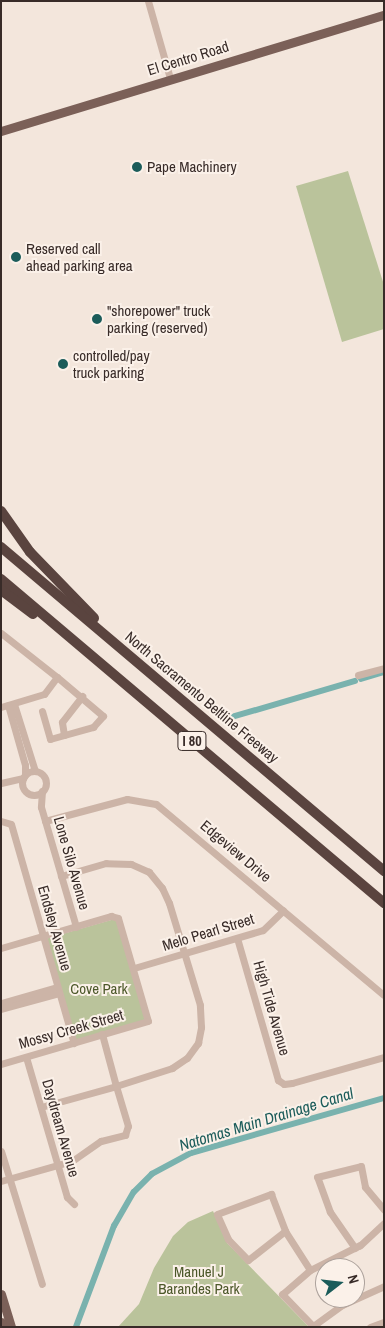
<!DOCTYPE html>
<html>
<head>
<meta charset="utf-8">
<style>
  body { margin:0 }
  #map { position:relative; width:385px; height:1328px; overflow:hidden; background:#f3e6dc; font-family:"Archivo Narrow",sans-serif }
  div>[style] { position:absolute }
  .green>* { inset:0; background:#bac39b; transform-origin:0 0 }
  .canal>* { height:5.5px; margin:-2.75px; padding:0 2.75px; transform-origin:2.75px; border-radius:2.75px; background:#79b2ae }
  .minor>* { height:7px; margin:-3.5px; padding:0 3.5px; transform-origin:3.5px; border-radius:3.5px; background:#ccb4a7 }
  .minor>.ring { margin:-3.5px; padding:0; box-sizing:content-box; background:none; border:7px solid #ccb4a7; border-radius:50% }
  .major>* { height:9px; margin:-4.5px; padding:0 4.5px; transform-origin:4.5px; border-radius:4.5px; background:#7b6058 }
  .highway>* { height:10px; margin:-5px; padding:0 5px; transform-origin:5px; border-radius:5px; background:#5a443f }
  .dots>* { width:14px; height:14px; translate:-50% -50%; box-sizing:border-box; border:2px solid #fbf1e9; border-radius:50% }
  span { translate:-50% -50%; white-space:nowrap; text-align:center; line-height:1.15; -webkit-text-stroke:4px #fbf1e9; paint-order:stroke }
  .shield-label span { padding:1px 4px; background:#fbf1e9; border:1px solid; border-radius:4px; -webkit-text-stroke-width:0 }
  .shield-label { font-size:14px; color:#382b28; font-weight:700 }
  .street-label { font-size:15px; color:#382b28 }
  .poi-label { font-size:15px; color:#382b28 }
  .left { translate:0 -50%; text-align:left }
  .park-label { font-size:15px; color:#4c582a }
  .water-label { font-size:16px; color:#1b5c5a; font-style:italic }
  .frame { position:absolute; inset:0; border:2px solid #382b28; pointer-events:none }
  .north { position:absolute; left:315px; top:1258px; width:50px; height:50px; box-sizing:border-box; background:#fbf1e9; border:1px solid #ada29c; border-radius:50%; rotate:74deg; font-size:14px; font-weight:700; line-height:20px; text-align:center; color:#382b28 }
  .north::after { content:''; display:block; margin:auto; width:18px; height:22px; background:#1b5c5a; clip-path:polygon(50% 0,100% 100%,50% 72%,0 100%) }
</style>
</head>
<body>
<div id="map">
  <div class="green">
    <div style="clip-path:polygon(348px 171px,384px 285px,384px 329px,342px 342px,296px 186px)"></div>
    <div style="left:118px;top:918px;width:107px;height:76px;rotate:74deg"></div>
    <div style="clip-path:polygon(213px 1211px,227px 1243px,309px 1327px,118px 1327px,139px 1304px,154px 1268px,173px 1236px,188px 1222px)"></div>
  </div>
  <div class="canal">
    <div style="left:361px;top:679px;width:24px;rotate:-17deg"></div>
    <div style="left:232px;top:717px;width:128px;rotate:-16.3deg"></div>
    <div style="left:76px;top:1327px;width:108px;rotate:-69.4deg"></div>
    <div style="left:114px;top:1226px;width:39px;rotate:-60deg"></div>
    <div style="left:134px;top:1192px;width:25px;rotate:-45deg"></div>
    <div style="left:152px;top:1174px;width:44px;rotate:-28.3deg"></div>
    <div style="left:191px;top:1153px;width:201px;rotate:-15.9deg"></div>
  </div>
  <div class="minor">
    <div style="left:148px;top:1px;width:80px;rotate:74.1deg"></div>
    <div style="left:1px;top:633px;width:71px;rotate:38.2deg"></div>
    <div style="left:57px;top:677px;width:21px;rotate:127deg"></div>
    <div style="left:44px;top:694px;width:45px;rotate:163.2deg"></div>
    <div style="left:358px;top:675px;width:27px;rotate:-15deg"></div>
    <div style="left:14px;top:704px;width:70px;rotate:72.6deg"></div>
    <div style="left:8px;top:705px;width:62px;rotate:74.2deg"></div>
    <div style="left:25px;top:765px;width:10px;rotate:90deg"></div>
    <div style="left:42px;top:711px;width:29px;rotate:74deg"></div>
    <div style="left:50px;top:739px;width:45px;rotate:-15.6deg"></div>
    <div style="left:93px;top:727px;width:15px;rotate:-48deg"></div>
    <div style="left:103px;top:716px;width:60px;rotate:-139.7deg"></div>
    <div style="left:64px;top:735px;width:13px;rotate:-99deg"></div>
    <div style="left:62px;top:722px;width:33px;rotate:-52deg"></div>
    <div class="ring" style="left:22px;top:771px;width:17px;height:17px"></div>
    <div style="left:1px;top:783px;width:23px;rotate:-13deg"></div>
    <div style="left:42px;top:791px;width:16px;rotate:94deg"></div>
    <div style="left:41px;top:807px;width:125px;rotate:73.7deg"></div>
    <div style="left:1px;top:821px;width:10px;rotate:17deg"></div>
    <div style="left:11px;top:824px;width:228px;rotate:74deg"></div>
    <div style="left:45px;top:821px;width:85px;rotate:-15deg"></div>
    <div style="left:127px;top:799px;width:29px;rotate:10deg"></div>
    <div style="left:156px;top:804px;width:297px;rotate:40deg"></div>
    <div style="left:237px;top:938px;width:148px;rotate:73.9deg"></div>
    <div style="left:278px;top:1080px;width:7px;rotate:34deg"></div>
    <div style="left:284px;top:1084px;width:8px;rotate:-7deg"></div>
    <div style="left:292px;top:1083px;width:96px;rotate:-15.8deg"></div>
    <div style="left:1px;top:948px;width:115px;rotate:-16.2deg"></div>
    <div style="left:111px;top:916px;width:7px;rotate:16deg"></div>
    <div style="left:118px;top:918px;width:107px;rotate:73.8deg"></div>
    <div style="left:148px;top:1021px;width:153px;rotate:163.7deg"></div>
    <div style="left:134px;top:968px;width:134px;rotate:-16.4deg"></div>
    <div style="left:263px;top:930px;width:28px;rotate:-44deg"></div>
    <div style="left:1px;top:1003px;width:58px;rotate:-15.9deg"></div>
    <div style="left:1px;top:1009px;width:60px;rotate:-15.4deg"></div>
    <div style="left:26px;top:1057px;width:146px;rotate:73.7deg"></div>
    <div style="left:67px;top:1197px;width:10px;rotate:45deg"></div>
    <div style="left:41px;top:1107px;width:78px;rotate:-15.6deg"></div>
    <div style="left:116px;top:1086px;width:54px;rotate:-105.1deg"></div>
    <div style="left:1px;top:1151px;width:139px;rotate:72.9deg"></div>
    <div style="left:1px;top:1181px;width:74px;rotate:-15.7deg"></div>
    <div style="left:72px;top:1161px;width:35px;rotate:-35deg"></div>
    <div style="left:101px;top:1141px;width:25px;rotate:-14deg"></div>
    <div style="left:125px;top:1135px;width:9px;rotate:-72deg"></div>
    <div style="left:128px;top:1126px;width:42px;rotate:-106.7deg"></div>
    <div style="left:116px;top:1086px;width:59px;rotate:-17.8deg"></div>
    <div style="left:172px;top:1068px;width:18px;rotate:-34deg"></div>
    <div style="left:187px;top:1058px;width:19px;rotate:-54deg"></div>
    <div style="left:198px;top:1043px;width:16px;rotate:-79deg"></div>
    <div style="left:201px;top:1027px;width:22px;rotate:-93deg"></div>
    <div style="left:200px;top:1005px;width:107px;rotate:-106.9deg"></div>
    <div style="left:169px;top:903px;width:17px;rotate:-115deg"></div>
    <div style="left:162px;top:888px;width:21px;rotate:-129deg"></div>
    <div style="left:149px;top:872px;width:20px;rotate:-156deg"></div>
    <div style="left:131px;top:864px;width:25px;rotate:-178deg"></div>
    <div style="left:106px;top:863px;width:47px;rotate:163.9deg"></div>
    <div style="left:271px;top:1194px;width:40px;rotate:69deg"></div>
    <div style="left:285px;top:1231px;width:47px;rotate:141.9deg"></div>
    <div style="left:248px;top:1260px;width:29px;rotate:-134deg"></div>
    <div style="left:228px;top:1239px;width:27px;rotate:-114deg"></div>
    <div style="left:217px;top:1214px;width:58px;rotate:-20.3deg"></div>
    <div style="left:384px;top:1223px;width:33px;rotate:137deg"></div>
    <div style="left:360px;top:1245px;width:56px;rotate:153.4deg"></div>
    <div style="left:310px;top:1270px;width:37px;rotate:139deg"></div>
    <div style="left:282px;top:1294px;width:45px;rotate:45.9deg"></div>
    <div style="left:313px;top:1326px;width:36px;rotate:-36deg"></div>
    <div style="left:342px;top:1305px;width:46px;rotate:-24.3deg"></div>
    <div style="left:285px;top:1231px;width:46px;rotate:57.3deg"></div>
    <div style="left:355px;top:1248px;width:44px;rotate:-124.8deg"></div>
    <div style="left:330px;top:1212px;width:37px;rotate:-110deg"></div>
    <div style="left:317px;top:1177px;width:45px;rotate:-14deg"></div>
    <div style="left:361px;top:1166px;width:21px;rotate:79deg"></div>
    <div style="left:365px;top:1187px;width:30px;rotate:50deg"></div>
    <div style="left:370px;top:1327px;width:15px;rotate:-20deg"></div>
  </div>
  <div class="major">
    <div style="left:1px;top:131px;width:400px;rotate:-16.9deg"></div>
    <div style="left:1px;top:1294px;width:34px;rotate:73deg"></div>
    <div style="left:1px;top:1322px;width:5px;rotate:68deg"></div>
  </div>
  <div class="highway">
    <div style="left:1px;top:511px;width:50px;rotate:54.7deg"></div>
    <div style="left:30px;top:552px;width:92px;rotate:45.9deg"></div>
    <div style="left:1px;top:547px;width:502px;rotate:40.23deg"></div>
    <div style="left:1px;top:579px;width:502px;rotate:40.23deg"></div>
    <div style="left:1px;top:590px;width:40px;rotate:37deg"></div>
  </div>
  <div class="dots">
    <div style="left:137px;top:167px;background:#1b5c5a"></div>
    <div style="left:16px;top:257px;background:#1b5c5a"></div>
    <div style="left:97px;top:319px;background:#1b5c5a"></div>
    <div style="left:63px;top:364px;background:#1b5c5a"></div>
  </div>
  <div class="shield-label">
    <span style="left:192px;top:741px">I 80</span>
  </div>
  <div class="street-label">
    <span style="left:188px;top:58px;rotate:-17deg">El Centro Road</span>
    <span style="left:202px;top:697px;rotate:40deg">North Sacramento Beltline Freeway</span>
    <span style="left:236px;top:851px;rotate:40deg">Edgeview Drive</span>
    <span style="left:72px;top:863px;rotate:74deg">Lone Silo Avenue</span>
    <span style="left:55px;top:928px;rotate:74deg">Endsley Avenue</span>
    <span style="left:208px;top:932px;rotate:-17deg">Melo Pearl Street</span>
    <span style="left:272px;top:1008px;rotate:74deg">High Tide Avenue</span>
    <span style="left:71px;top:1029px;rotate:-16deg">Mossy Creek Street</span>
    <span style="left:61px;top:1128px;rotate:74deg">Daydream Avenue</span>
  </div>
  <div class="poi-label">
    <span class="left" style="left:147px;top:167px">Pape Machinery</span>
    <span class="left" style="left:26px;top:257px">Reserved call<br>ahead parking area</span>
    <span class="left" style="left:107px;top:319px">"shorepower" truck<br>parking (reserved)</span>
    <span class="left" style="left:73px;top:364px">controlled/pay<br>truck parking</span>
  </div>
  <div class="park-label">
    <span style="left:99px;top:989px">Cove Park</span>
    <span style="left:199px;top:1280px">Manuel J<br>Barandes Park</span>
  </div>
  <div class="water-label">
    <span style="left:266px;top:1119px;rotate:-17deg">Natomas Main Drainage Canal</span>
  </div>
  <div class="frame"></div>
  <div class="north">N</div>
</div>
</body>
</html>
